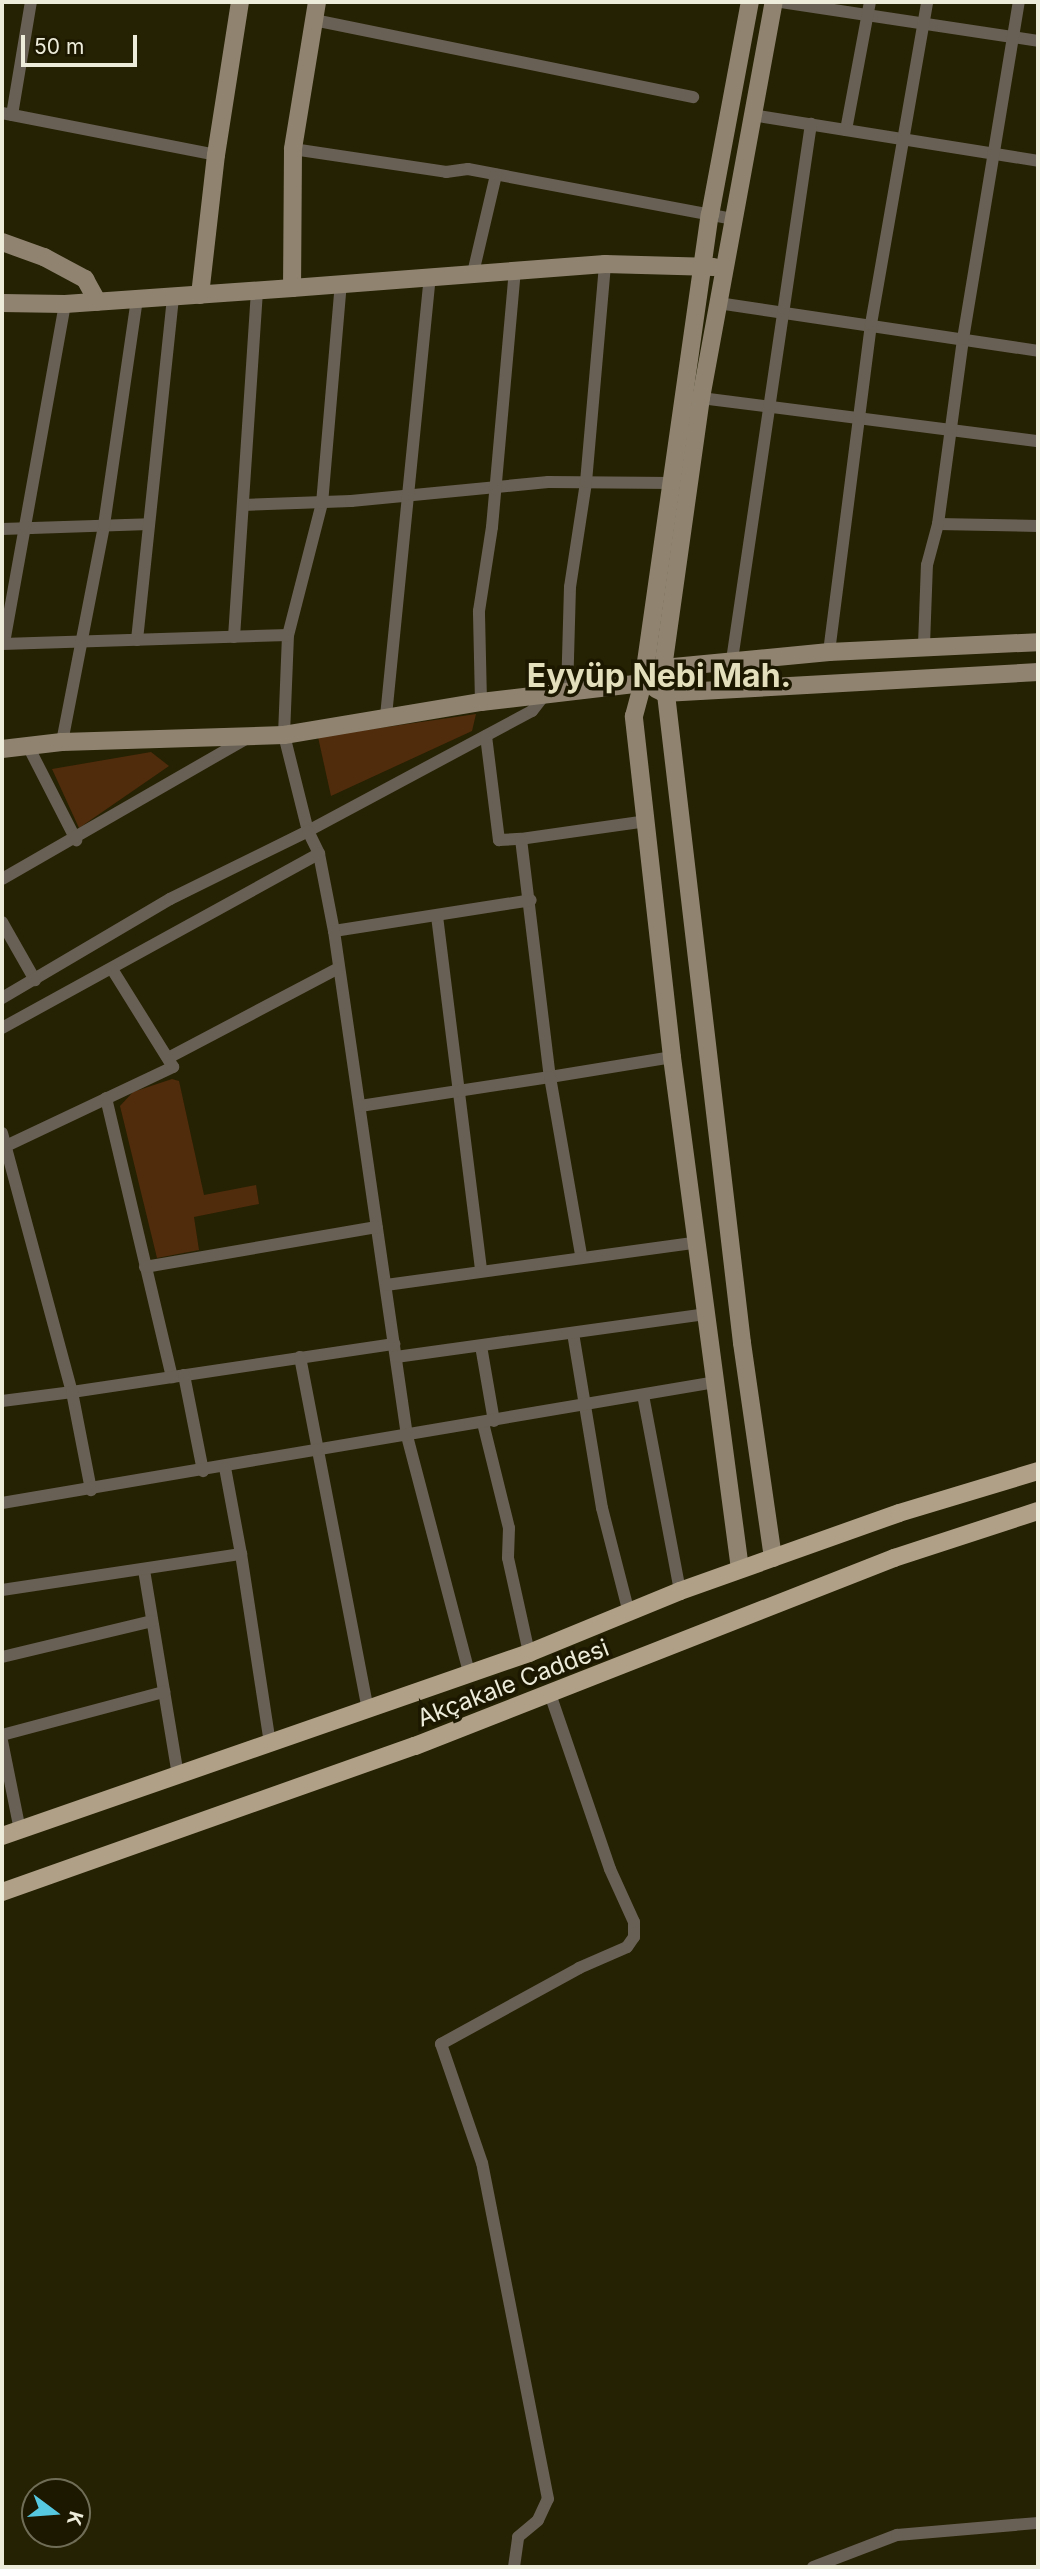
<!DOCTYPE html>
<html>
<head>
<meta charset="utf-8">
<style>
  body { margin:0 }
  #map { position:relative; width:1040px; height:2569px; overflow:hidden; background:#252103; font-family:Inter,sans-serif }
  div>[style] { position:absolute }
  .green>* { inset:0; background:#502c0c }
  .street>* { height:12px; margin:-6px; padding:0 6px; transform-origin:6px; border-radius:6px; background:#686054 }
  .secondary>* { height:18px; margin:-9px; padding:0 9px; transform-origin:9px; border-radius:9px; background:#908471 }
  .primary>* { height:18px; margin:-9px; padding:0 9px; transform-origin:9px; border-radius:9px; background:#afa087 }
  span { translate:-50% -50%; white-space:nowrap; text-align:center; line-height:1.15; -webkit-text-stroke:7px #1c1800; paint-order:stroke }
  .street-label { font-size:24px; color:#edecda }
  .district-label { font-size:32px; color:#e3dfbc; font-weight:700 }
  .frame { position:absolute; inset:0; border:4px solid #edecda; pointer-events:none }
  .north { position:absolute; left:21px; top:2478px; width:70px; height:70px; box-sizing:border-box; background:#1c1800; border:2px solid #706d57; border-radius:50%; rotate:106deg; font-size:19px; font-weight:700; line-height:28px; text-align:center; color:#edecda }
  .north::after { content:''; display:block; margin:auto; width:24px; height:32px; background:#56c9e1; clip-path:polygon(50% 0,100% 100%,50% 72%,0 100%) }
  .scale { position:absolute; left:21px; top:35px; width:116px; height:32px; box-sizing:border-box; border:4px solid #edecda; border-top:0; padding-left:9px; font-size:21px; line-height:24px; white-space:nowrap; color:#edecda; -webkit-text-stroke:5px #1c1800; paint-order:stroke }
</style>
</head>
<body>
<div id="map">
  <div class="green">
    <div style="clip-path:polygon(476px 714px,472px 731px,331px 796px,318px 737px)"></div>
    <div style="clip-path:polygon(151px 752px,169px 766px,79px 828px,52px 769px)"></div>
    <div style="clip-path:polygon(172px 1079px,179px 1081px,204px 1195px,256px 1185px,259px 1204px,194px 1217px,199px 1250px,157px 1258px,120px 1106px,133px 1092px)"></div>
  </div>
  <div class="street">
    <div style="left:781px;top:2px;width:260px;rotate:8.6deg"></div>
    <div style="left:314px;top:20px;width:387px;rotate:11.5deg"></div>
    <div style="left:2px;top:113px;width:218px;rotate:11.1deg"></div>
    <div style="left:12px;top:115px;width:115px;rotate:-80.5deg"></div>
    <div style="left:752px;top:115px;width:290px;rotate:9.1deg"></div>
    <div style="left:846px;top:130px;width:130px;rotate:-79.4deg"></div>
    <div style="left:293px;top:149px;width:155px;rotate:8.5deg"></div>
    <div style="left:446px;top:172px;width:22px;rotate:-8deg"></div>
    <div style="left:468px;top:169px;width:269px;rotate:10.7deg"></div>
    <div style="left:473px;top:273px;width:101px;rotate:-76.8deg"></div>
    <div style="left:341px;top:282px;width:222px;rotate:94.9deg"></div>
    <div style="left:322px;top:503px;width:136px;rotate:104.4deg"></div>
    <div style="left:288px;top:635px;width:100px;rotate:92.3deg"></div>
    <div style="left:284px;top:735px;width:99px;rotate:76deg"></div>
    <div style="left:308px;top:831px;width:254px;rotate:-28.2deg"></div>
    <div style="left:532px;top:711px;width:18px;rotate:-52deg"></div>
    <div style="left:718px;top:303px;width:324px;rotate:8.5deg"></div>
    <div style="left:701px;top:398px;width:340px;rotate:7.3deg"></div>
    <div style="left:243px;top:505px;width:108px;rotate:-2.1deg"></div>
    <div style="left:351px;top:501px;width:198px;rotate:-5.5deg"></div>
    <div style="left:548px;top:482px;width:125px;rotate:0.5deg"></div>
    <div style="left:938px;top:524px;width:100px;rotate:1.1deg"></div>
    <div style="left:2px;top:529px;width:147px;rotate:-1.9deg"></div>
    <div style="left:234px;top:637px;width:346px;rotate:-86.2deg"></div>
    <div style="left:137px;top:640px;width:346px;rotate:-84deg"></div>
    <div style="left:4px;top:643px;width:344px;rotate:-79.8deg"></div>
    <div style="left:2px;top:644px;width:286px;rotate:-1.8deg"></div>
    <div style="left:924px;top:645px;width:80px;rotate:-87.9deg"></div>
    <div style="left:927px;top:565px;width:42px;rotate:-75deg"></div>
    <div style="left:938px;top:524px;width:187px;rotate:-82.3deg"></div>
    <div style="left:963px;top:339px;width:342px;rotate:-80.6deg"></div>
    <div style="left:829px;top:652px;width:331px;rotate:-82.7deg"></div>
    <div style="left:871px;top:324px;width:327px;rotate:-80.1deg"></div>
    <div style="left:732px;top:660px;width:542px;rotate:-81.62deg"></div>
    <div style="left:567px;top:694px;width:107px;rotate:-88.4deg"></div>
    <div style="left:570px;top:587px;width:106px;rotate:-81.3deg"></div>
    <div style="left:586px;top:482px;width:219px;rotate:-85deg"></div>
    <div style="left:481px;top:702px;width:91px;rotate:-91.3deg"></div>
    <div style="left:479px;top:611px;width:85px;rotate:-81.2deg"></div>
    <div style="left:492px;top:527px;width:258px;rotate:-84.9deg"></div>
    <div style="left:386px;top:716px;width:442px;rotate:-84.3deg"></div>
    <div style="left:486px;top:736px;width:105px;rotate:82.9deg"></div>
    <div style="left:499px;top:840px;width:22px;rotate:-3deg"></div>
    <div style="left:62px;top:742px;width:221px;rotate:-79deg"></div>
    <div style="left:104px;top:525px;width:228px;rotate:-81.7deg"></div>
    <div style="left:28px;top:746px;width:106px;rotate:62.9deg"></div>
    <div style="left:647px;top:821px;width:127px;rotate:171.9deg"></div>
    <div style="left:521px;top:839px;width:240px;rotate:83.1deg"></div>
    <div style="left:550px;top:1077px;width:124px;rotate:-9.3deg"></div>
    <div style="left:2px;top:879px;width:283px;rotate:-29.9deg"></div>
    <div style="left:437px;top:916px;width:357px;rotate:82.9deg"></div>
    <div style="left:2px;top:922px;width:67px;rotate:60.4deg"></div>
    <div style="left:334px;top:931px;width:199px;rotate:-8.9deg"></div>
    <div style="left:2px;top:998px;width:195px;rotate:-30.5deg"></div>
    <div style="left:170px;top:899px;width:154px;rotate:-26.2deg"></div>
    <div style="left:308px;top:831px;width:25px;rotate:64deg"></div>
    <div style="left:319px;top:854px;width:78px;rotate:79deg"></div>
    <div style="left:334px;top:931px;width:510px;rotate:81.77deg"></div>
    <div style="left:407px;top:1436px;width:245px;rotate:75.3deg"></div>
    <div style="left:2px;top:1028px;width:362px;rotate:-28.8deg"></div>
    <div style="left:168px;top:1058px;width:193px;rotate:-27.8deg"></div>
    <div style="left:106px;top:1098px;width:287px;rotate:76.7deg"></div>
    <div style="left:360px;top:1106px;width:192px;rotate:-8.7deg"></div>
    <div style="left:550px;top:1077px;width:181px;rotate:80.1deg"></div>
    <div style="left:2px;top:1133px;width:268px;rotate:74.9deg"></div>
    <div style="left:72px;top:1392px;width:326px;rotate:-8.5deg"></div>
    <div style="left:6px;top:1146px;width:185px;rotate:-25.3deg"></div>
    <div style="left:173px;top:1067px;width:115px;rotate:-121.9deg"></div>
    <div style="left:145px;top:1267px;width:235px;rotate:-9.8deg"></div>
    <div style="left:386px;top:1285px;width:315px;rotate:-7.8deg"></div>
    <div style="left:573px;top:1333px;width:177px;rotate:80.6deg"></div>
    <div style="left:602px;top:1508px;width:108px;rotate:75.6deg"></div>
    <div style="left:481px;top:1346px;width:76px;rotate:80.2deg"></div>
    <div style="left:300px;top:1357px;width:359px;rotate:79.1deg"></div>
    <div style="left:396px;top:1357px;width:314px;rotate:-7.9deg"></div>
    <div style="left:184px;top:1375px;width:98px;rotate:78.8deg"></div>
    <div style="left:643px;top:1395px;width:199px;rotate:79.3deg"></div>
    <div style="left:2px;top:1401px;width:71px;rotate:-7.3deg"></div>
    <div style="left:72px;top:1392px;width:100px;rotate:79deg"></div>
    <div style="left:483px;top:1423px;width:108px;rotate:76.1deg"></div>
    <div style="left:509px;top:1528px;width:30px;rotate:92deg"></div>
    <div style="left:508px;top:1558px;width:97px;rotate:77.5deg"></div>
    <div style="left:2px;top:1503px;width:723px;rotate:-9.63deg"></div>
    <div style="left:241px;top:1554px;width:191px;rotate:81.3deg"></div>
    <div style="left:144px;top:1570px;width:209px;rotate:80.6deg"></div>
    <div style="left:2px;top:1590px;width:242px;rotate:-8.6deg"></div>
    <div style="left:241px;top:1554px;width:87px;rotate:-100.5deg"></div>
    <div style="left:2px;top:1657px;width:154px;rotate:-13.5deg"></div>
    <div style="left:2px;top:1735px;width:168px;rotate:-14.9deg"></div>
    <div style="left:2px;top:1741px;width:91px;rotate:78.6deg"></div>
    <div style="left:514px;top:2567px;width:30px;rotate:-82deg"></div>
    <div style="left:518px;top:2537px;width:26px;rotate:-40deg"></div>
    <div style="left:538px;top:2520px;width:23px;rotate:-65deg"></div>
    <div style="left:548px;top:2499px;width:342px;rotate:-101.1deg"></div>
    <div style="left:482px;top:2163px;width:126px;rotate:-109deg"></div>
    <div style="left:441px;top:2044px;width:158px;rotate:-28.8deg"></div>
    <div style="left:579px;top:1968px;width:52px;rotate:-23.6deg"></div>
    <div style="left:627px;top:1947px;width:12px;rotate:-55deg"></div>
    <div style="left:634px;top:1937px;width:15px;rotate:-90deg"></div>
    <div style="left:634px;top:1922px;width:58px;rotate:-114.4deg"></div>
    <div style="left:610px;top:1869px;width:185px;rotate:-108.9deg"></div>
    <div style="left:813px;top:2567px;width:90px;rotate:-20.9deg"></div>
    <div style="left:897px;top:2535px;width:142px;rotate:-4.9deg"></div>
  </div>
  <div class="secondary">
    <div style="left:317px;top:2px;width:149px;rotate:99.3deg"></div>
    <div style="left:293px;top:149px;width:139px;rotate:90.4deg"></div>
    <div style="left:292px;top:288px;width:314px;rotate:-4.4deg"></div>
    <div style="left:605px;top:264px;width:109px;rotate:1.6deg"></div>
    <div style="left:2px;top:242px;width:45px;rotate:19.7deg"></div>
    <div style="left:44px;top:257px;width:47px;rotate:28.2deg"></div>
    <div style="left:85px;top:279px;width:26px;rotate:61deg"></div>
    <div style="left:200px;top:295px;width:141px;rotate:-83.5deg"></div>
    <div style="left:216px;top:155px;width:155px;rotate:-81.1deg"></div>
    <div style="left:2px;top:303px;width:63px;rotate:0.9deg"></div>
    <div style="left:65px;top:304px;width:228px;rotate:-4deg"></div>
    <div style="left:656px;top:689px;width:9px;rotate:27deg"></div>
    <div style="left:664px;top:693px;width:375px;rotate:-3.2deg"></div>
    <div style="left:2px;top:749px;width:60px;rotate:-6.7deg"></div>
    <div style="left:62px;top:742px;width:222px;rotate:-1.8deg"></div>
    <div style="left:284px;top:735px;width:200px;rotate:-9.5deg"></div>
    <div style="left:481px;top:702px;width:163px;rotate:-6.7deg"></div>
    <div style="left:643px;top:683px;width:25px;rotate:-37deg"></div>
    <div style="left:663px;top:668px;width:167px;rotate:-5.5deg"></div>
    <div style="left:829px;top:652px;width:209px;rotate:-2.7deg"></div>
    <div style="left:773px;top:1558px;width:217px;rotate:-98.2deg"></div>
    <div style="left:742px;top:1343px;width:680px;rotate:-96.68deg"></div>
    <div style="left:663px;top:668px;width:273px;rotate:-82deg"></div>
    <div style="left:701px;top:398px;width:403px;rotate:-79.6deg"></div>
    <div style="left:740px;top:1569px;width:516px;rotate:-97.57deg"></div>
    <div style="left:672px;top:1057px;width:343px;rotate:-96.4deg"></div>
    <div style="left:634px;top:716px;width:34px;rotate:-75deg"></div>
    <div style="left:643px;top:683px;width:473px;rotate:-81.9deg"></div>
    <div style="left:710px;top:215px;width:217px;rotate:-79.4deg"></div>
  </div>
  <div class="primary">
    <div style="left:2px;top:1836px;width:558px;rotate:-19.15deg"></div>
    <div style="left:529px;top:1653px;width:163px;rotate:-22.3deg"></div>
    <div style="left:680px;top:1591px;width:232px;rotate:-19.6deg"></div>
    <div style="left:899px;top:1513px;width:145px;rotate:-16.8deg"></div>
    <div style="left:2px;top:1892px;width:438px;rotate:-19.5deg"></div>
    <div style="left:415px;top:1746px;width:515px;rotate:-21.43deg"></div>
    <div style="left:894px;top:1558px;width:151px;rotate:-18.1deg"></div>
  </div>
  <div class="street-label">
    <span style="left:513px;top:1683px;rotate:-21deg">Akçakale Caddesi</span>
  </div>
  <div class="district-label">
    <span style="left:659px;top:676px">Eyyüp Nebi Mah.</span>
  </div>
  <div class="frame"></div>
  <div class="north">K</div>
  <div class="scale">50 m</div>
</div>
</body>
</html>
